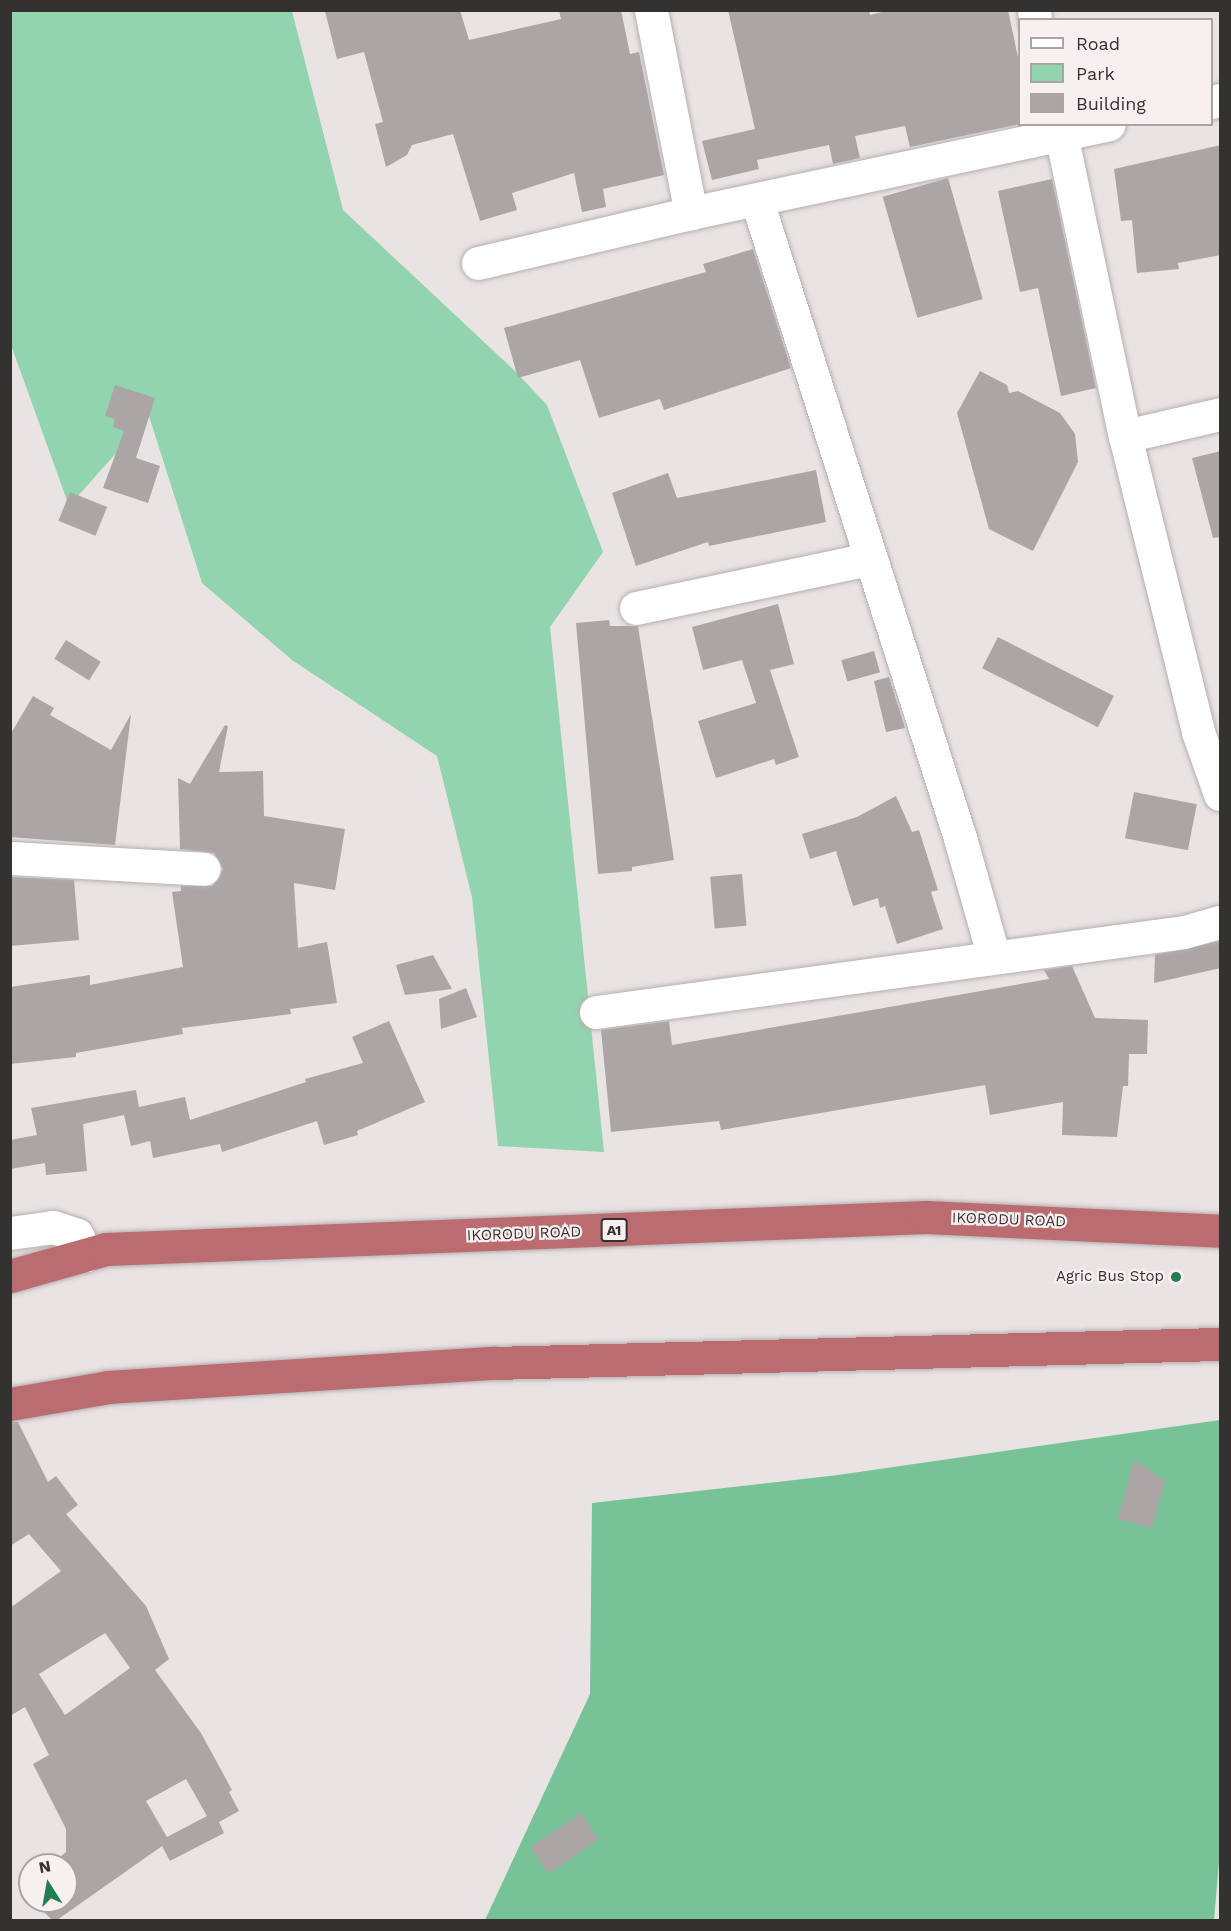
<!DOCTYPE html>
<html>
<head>
<meta charset="utf-8">
<style>
  body { margin:0 }
  #map { position:relative; width:1231px; height:1931px; overflow:hidden; background:#eae3e3; font-family:"Work Sans",sans-serif }
  div>[style] { position:absolute }
  .green>* { inset:0; background:#91d4ad }
  .forest>* { inset:0; background:#78c298 }
  .building>* { inset:0; background:#aca5a5; transform-origin:0 0 }
  .roads { filter:drop-shadow(0 0 2px #b6afaf) drop-shadow(0 0 2px #b6afaf) }
  .minor>* { height:33px; margin:-16.5px; padding:0 16.5px; transform-origin:16.5px; border-radius:16.5px; background:#fff }
  .highway>* { height:33px; margin:-16.5px; padding:0 16.5px; transform-origin:16.5px; border-radius:16.5px; background:#ba6c70 }
  .dots>* { width:16px; height:16px; translate:-50% -50%; box-sizing:border-box; border:3px solid #f8f0f0; border-radius:50% }
  span { translate:-50% -50%; white-space:nowrap; text-align:center; line-height:1.15; -webkit-text-stroke:4.5px #f8f0f0; paint-order:stroke }
  .shield-label span { padding:2px 4px; background:#f8f0f0; border:2px solid; border-radius:4px; -webkit-text-stroke-width:0 }
  .shield-label { font-size:14px; color:#343131; font-weight:700 }
  .street-label { font-size:15px; color:#343131 }
  .poi-label { font-size:15px; color:#343131 }
  .right { translate:-100% -50%; text-align:right }
  .frame { position:absolute; inset:0; border:12px solid #343131; pointer-events:none }
  .legend { position:absolute; left:1018px; top:18px; width:195px; height:108px; box-sizing:border-box; background:#f8f0f0; border:2px solid #aaa4a4; margin:0; padding:8px 10px; list-style:none; font-size:18px; color:#343131 }
  .legend li { display:flex; align-items:center; gap:12px; height:30px }
  .legend b { width:30px; border:2px solid #aaa4a4 }
  .north { position:absolute; left:18px; top:1853px; width:60px; height:60px; box-sizing:border-box; background:#f8f0f0; border:2px solid #aaa4a4; border-radius:50%; rotate:349deg; font-size:16px; font-weight:700; line-height:24px; text-align:center; color:#343131 }
  .north::after { content:''; display:block; margin:auto; width:21px; height:27px; background:#237d52; clip-path:polygon(50% 0,100% 100%,50% 72%,0 100%) }
</style>
</head>
<body>
<div id="map">
  <div class="green">
    <div style="clip-path:polygon(11px 11px,292px 11px,343px 210px,515px 371px,547px 405px,603px 552px,550px 627px,604px 1152px,498px 1146px,472px 897px,437px 756px,292px 660px,202px 583px,149px 416px,69px 506px,11px 345px)"></div>
  </div>
  <div class="forest">
    <div style="clip-path:polygon(1220px 1420px,1220px 1850px,1214px 1920px,485px 1920px,590px 1694px,592px 1503px,838px 1475px)"></div>
  </div>
  <div class="building">
    <div style="clip-path:polygon(460px 10px,469px 40px,561px 19px,559px 10px,621px 10px,630px 54px,639px 52px,664px 175px,603px 189px,606px 207px,582px 212px,574px 173px,512px 193px,517px 210px,480px 221px,453px 134px,412px 145px,407px 155px,386px 167px,375px 124px,383px 122px,364px 52px,337px 59px,325px 11px)"></div>
    <div style="clip-path:polygon(728px 10px,869px 10px,870px 15px,890px 10px,1008px 10px,1020px 67px,1020px 124px,910px 147px,905px 126px,855px 136px,860px 158px,833px 164px,829px 145px,757px 160px,759px 169px,712px 180px,702px 141px,755px 129px)"></div>
    <div style="clip-path:polygon(1221px 145px,1221px 255px,1178px 263px,1179px 269px,1137px 273px,1132px 220px,1121px 221px,1114px 169px)"></div>
    <div style="left:948px;top:178px;width:126px;height:68px;rotate:74deg"></div>
    <div style="clip-path:polygon(1052px 179px,1096px 388px,1061px 396px,1038px 288px,1020px 292px,998px 191px)"></div>
    <div style="clip-path:polygon(753px 249px,791px 368px,664px 410px,660px 399px,599px 418px,580px 360px,518px 378px,504px 328px,706px 272px,703px 264px)"></div>
    <div style="clip-path:polygon(980px 371px,1007px 385px,1009px 393px,1018px 391px,1060px 413px,1075px 434px,1078px 462px,1033px 551px,989px 529px,957px 413px)"></div>
    <div style="clip-path:polygon(115px 385px,155px 398px,136px 458px,160px 466px,148px 503px,103px 488px,124px 431px,113px 427px,115px 419px,105px 416px)"></div>
    <div style="clip-path:polygon(1221px 451px,1221px 537px,1213px 538px,1192px 458px)"></div>
    <div style="clip-path:polygon(816px 470px,826px 522px,709px 546px,708px 542px,636px 566px,612px 493px,668px 473px,677px 498px)"></div>
    <div style="left:70px;top:492px;width:40px;height:31px;rotate:22deg"></div>
    <div style="clip-path:polygon(778px 604px,794px 664px,770px 670px,799px 757px,776px 765px,774px 759px,716px 778px,698px 721px,756px 703px,742px 660px,703px 670px,692px 627px)"></div>
    <div style="clip-path:polygon(609px 620px,610px 626px,638px 626px,674px 860px,632px 867px,632px 871px,598px 874px,576px 623px)"></div>
    <div style="left:998px;top:637px;width:130px;height:35px;rotate:27deg"></div>
    <div style="left:66px;top:640px;width:41px;height:22px;rotate:32deg"></div>
    <div style="left:874px;top:651px;width:22px;height:34px;rotate:74deg"></div>
    <div style="clip-path:polygon(889px 677px,905px 728px,886px 732px,874px 681px)"></div>
    <div style="clip-path:polygon(33px 696px,54px 708px,50px 715px,111px 750px,131px 714px,115px 845px,10px 837px,10px 735px)"></div>
    <div style="clip-path:polygon(225px 725px,228px 726px,219px 772px,263px 771px,264px 816px,345px 829px,335px 890px,294px 883px,298px 948px,327px 942px,337px 1003px,290px 1009px,291px 1014px,182px 1028px,183px 1034px,76px 1053px,76px 1057px,10px 1064px,10px 987px,90px 975px,90px 985px,183px 967px,172px 892px,181px 891px,181px 886px,212px 886px,223px 869px,214px 853px,180px 849px,178px 778px,190px 784px)"></div>
    <div style="left:1134px;top:792px;width:64px;height:47px;rotate:11deg"></div>
    <div style="clip-path:polygon(896px 796px,912px 832px,919px 830px,938px 890px,931px 892px,943px 929px,897px 944px,885px 906px,880px 908px,878px 898px,853px 906px,836px 851px,810px 859px,802px 834px,857px 817px)"></div>
    <div style="left:742px;top:874px;width:52px;height:32px;rotate:85deg"></div>
    <div style="clip-path:polygon(10px 877px,74px 880px,79px 940px,10px 946px)"></div>
    <div style="clip-path:polygon(1221px 941px,1221px 968px,1154px 983px,1155px 955px)"></div>
    <div style="clip-path:polygon(433px 955px,452px 989px,405px 995px,396px 965px)"></div>
    <div style="clip-path:polygon(1072px 966px,1095px 1018px,1148px 1020px,1147px 1054px,1129px 1054px,1128px 1086px,1123px 1086px,1117px 1137px,1062px 1135px,1063px 1102px,990px 1115px,985px 1085px,721px 1130px,719px 1121px,611px 1132px,601px 1030px,669px 1021px,672px 1045px,1049px 979px,1044px 970px)"></div>
    <div style="clip-path:polygon(466px 988px,477px 1017px,441px 1029px,439px 999px)"></div>
    <div style="clip-path:polygon(389px 1021px,425px 1102px,357px 1131px,358px 1135px,324px 1145px,317px 1121px,222px 1152px,220px 1144px,153px 1158px,150px 1141px,131px 1146px,124px 1115px,83px 1124px,87px 1171px,46px 1175px,45px 1163px,10px 1169px,10px 1140px,37px 1135px,31px 1108px,136px 1090px,139px 1107px,185px 1097px,190px 1120px,306px 1082px,305px 1079px,363px 1063px,352px 1037px)"></div>
    <div style="clip-path:polygon(evenodd,10px 1422px,18px 1422px,48px 1482px,56px 1476px,78px 1505px,66px 1514px,146px 1606px,169px 1659px,155px 1670px,201px 1733px,232px 1790px,229px 1792px,239px 1811px,219px 1822px,224px 1833px,170px 1861px,162px 1846px,57px 1920px,52px 1920px,33px 1901px,66px 1901px,66px 1865px,51px 1865px,66px 1852px,66px 1829px,33px 1764px,49px 1755px,25px 1707px,10px 1716px,10px 1608px,61px 1571px,29px 1534px,10px 1546px,10px 1422px,105px 1633px,130px 1668px,65px 1715px,39px 1674px,105px 1633px,10px 1422px,186px 1779px,207px 1816px,167px 1837px,146px 1801px,186px 1779px)"></div>
    <div style="clip-path:polygon(1134px 1459px,1165px 1481px,1152px 1528px,1118px 1519px)"></div>
    <div style="left:581px;top:1813px;width:32px;height:61px;rotate:56deg"></div>
  </div>
  <div class="roads">
    <div class="minor">
      <div style="left:651px;top:10px;width:207px;rotate:78.9deg"></div>
      <div style="left:1034px;top:10px;width:10px;rotate:84deg"></div>
      <div style="left:1212px;top:102px;width:8px;rotate:-14deg"></div>
      <div style="left:1059px;top:124px;width:319px;rotate:78.1deg"></div>
      <div style="left:1125px;top:436px;width:305px;rotate:76.1deg"></div>
      <div style="left:1198px;top:732px;width:66px;rotate:70.5deg"></div>
      <div style="left:757px;top:201px;width:669px;rotate:72.32deg"></div>
      <div style="left:960px;top:838px;width:124px;rotate:74.1deg"></div>
      <div style="left:478px;top:263px;width:219px;rotate:-13.2deg"></div>
      <div style="left:691px;top:213px;width:427px;rotate:-12deg"></div>
      <div style="left:1125px;top:436px;width:98px;rotate:-13deg"></div>
      <div style="left:636px;top:608px;width:238px;rotate:-11.9deg"></div>
      <div style="left:10px;top:858px;width:194px;rotate:3.2deg"></div>
      <div style="left:596px;top:1012px;width:593px;rotate:-7.75deg"></div>
      <div style="left:1184px;top:932px;width:37px;rotate:-16deg"></div>
      <div style="left:10px;top:1233px;width:43px;rotate:-7.9deg"></div>
      <div style="left:53px;top:1227px;width:25px;rotate:18deg"></div>
      <div style="left:77px;top:1235px;width:22px;rotate:66deg"></div>
    </div>
    <div class="highway">
      <div style="left:10px;top:1276px;width:100px;rotate:-15.7deg"></div>
      <div style="left:106px;top:1249px;width:821px;rotate:-2.23deg"></div>
      <div style="left:926px;top:1217px;width:294px;rotate:2.7deg"></div>
      <div style="left:10px;top:1404px;width:99px;rotate:-9.8deg"></div>
      <div style="left:108px;top:1387px;width:386px;rotate:-3.6deg"></div>
      <div style="left:493px;top:1363px;width:727px;rotate:-1.5deg"></div>
    </div>
  </div>
  <div class="dots">
    <div style="left:1176px;top:1277px;background:#237d52"></div>
  </div>
  <div class="shield-label">
    <span style="left:614px;top:1230px">A1</span>
  </div>
  <div class="street-label">
    <span style="left:1009px;top:1220px;rotate:2deg">IKORODU ROAD</span>
    <span style="left:524px;top:1234px;rotate:-2deg">IKORODU ROAD</span>
  </div>
  <div class="poi-label">
    <span class="right" style="left:1164px;top:1277px">Agric Bus Stop</span>
  </div>
  <div class="frame"></div>
  <ul class="legend">
  <li><b style="height:8px;background:#fff"></b>Road</li>
  <li><b style="height:16px;background:#91d4ad"></b>Park</li>
  <li><b style="height:16px;background:#aca5a5"></b>Building</li>
  </ul>
  <div class="north">N</div>
</div>
</body>
</html>
